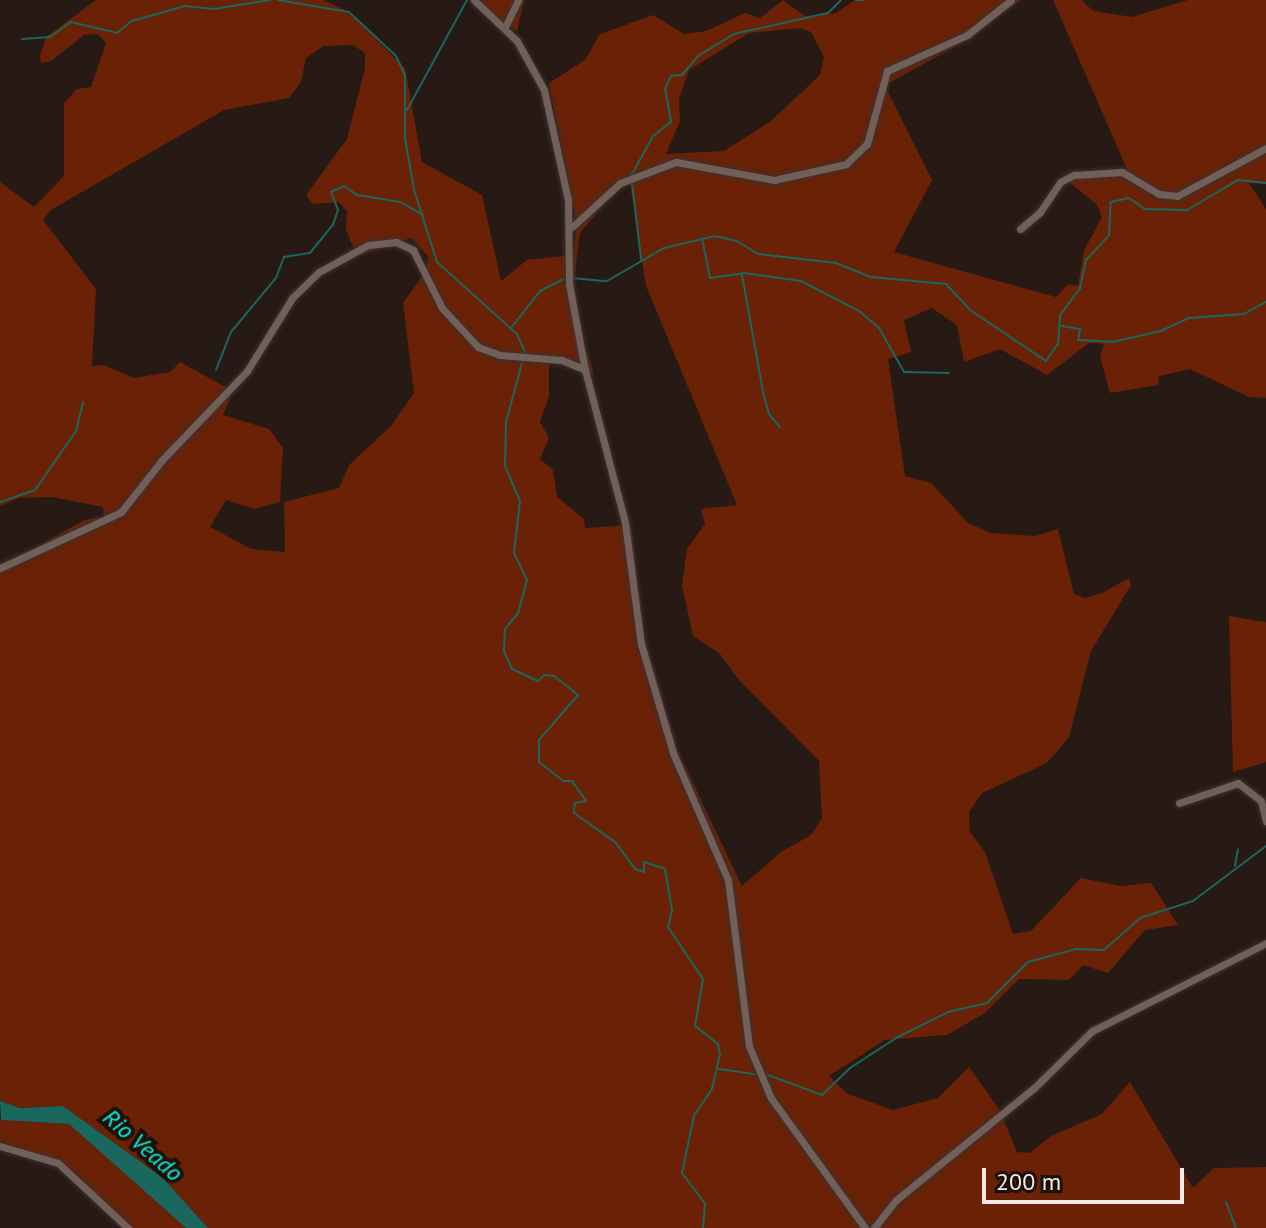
<!DOCTYPE html>
<html>
<head>
<meta charset="utf-8">
<style>
  body { margin:0 }
  #map { position:relative; width:1266px; height:1228px; overflow:hidden; background:#271914; font-family:"PT Sans",sans-serif }
  div>[style] { position:absolute }
  .green>* { inset:0; background:#6b2105 }
  .water>* { inset:0; background:#1a675e }
  .stream>* { height:2px; margin:-1px; padding:0 1px; transform-origin:1px; border-radius:1px; background:#1a675e }
  .roads { filter:drop-shadow(0 0 2px #3d3230) drop-shadow(0 0 2px #3d3230) }
  .minor>* { height:7px; margin:-3.5px; padding:0 3.5px; transform-origin:3.5px; border-radius:3.5px; background:#71605a }
  span { translate:-50% -50%; white-space:nowrap; text-align:center; line-height:1.15; -webkit-text-stroke:8px #1d100b; paint-order:stroke }
  .water-label { font-size:24px; color:#01f0db; font-style:italic }
  .scale { position:absolute; left:982px; top:1168px; width:202px; height:36px; box-sizing:border-box; border:4px solid #f4e9e6; border-top:0; padding-left:10px; font-size:24px; line-height:28px; white-space:nowrap; color:#f4e9e6; -webkit-text-stroke:6px #1d100b; paint-order:stroke }
</style>
</head>
<body>
<div id="map">
  <div class="green">
    <div style="clip-path:polygon(evenodd,96px 0,323px 0,347px 11px,405px 68px,422px 162px,482px 195px,501px 281px,527px 260px,573px 255px,577px 225px,549px 83px,585px 60px,600px 34px,653px 15px,684px 34px,706px 31px,745px 13px,760px 18px,783px 0,805px 16px,836px 13px,855px 0,1021px 0,965px 41px,889px 83px,887px 90px,932px 180px,894px 252px,1056px 297px,1068px 284px,1078px 286px,1084px 250px,1102px 217px,1097px 205px,1067px 180px,1127px 169px,1053px 0,1082px 0,1093px 11px,1132px 17px,1188px 0,1266px 0,1266px 184px,1249px 183px,1266px 209px,1266px 398px,1249px 397px,1190px 369px,1159px 376px,1158px 385px,1110px 393px,1100px 357px,1104px 344px,1089px 343px,1047px 375px,1000px 349px,964px 362px,957px 325px,932px 308px,904px 320px,911px 352px,888px 359px,905px 476px,931px 483px,968px 523px,991px 533px,1035px 536px,1058px 529px,1074px 594px,1085px 598px,1102px 593px,1129px 578px,1131px 585px,1091px 651px,1069px 737px,1047px 763px,982px 793px,969px 812px,970px 832px,985px 852px,1013px 934px,1031px 931px,1081px 878px,1121px 886px,1151px 883px,1178px 925px,1145px 930px,1108px 973px,1083px 965px,1069px 980px,1019px 979px,985px 1013px,947px 1035px,885px 1040px,829px 1076px,848px 1094px,893px 1110px,938px 1098px,969px 1067px,999px 1109px,1017px 1152px,1030px 1153px,1051px 1136px,1102px 1114px,1130px 1082px,1193px 1188px,1214px 1168px,1266px 1167px,1266px 1228px,208px 1228px,163px 1178px,63px 1106px,20px 1108px,0 1101px,0 568px,84px 520px,104px 517px,103px 507px,52px 497px,19px 498px,0 506px,0 182px,34px 207px,64px 176px,64px 103px,77px 89px,91px 87px,106px 43px,98px 34px,84px 35px,51px 61px,41px 63px,40px 56px,46px 37px,96px 0,800px 28px,811px 32px,824px 57px,820px 75px,771px 121px,724px 151px,666px 154px,680px 121px,679px 99px,689px 70px,749px 33px,800px 28px,96px 0,353px 45px,365px 53px,365px 68px,347px 139px,306px 195px,313px 204px,339px 202px,347px 212px,346px 230px,357px 256px,411px 238px,428px 256px,426px 271px,403px 303px,414px 393px,391px 426px,349px 465px,339px 488px,284px 502px,285px 552px,251px 549px,210px 527px,226px 500px,254px 509px,280px 502px,283px 448px,269px 429px,223px 415px,233px 391px,180px 362px,170px 372px,134px 378px,104px 365px,92px 366px,96px 289px,43px 220px,51px 210px,224px 110px,289px 98px,301px 82px,306px 58px,324px 46px,353px 45px,96px 0,630px 184px,646px 286px,737px 505px,701px 509px,705px 524px,687px 549px,682px 585px,693px 636px,720px 654px,738px 679px,819px 761px,822px 818px,811px 835px,781px 852px,742px 886px,678px 752px,645px 639px,631px 525px,585px 528px,584px 519px,557px 497px,553px 470px,540px 459px,549px 438px,540px 422px,549px 396px,549px 361px,594px 375px,587px 351px,583px 352px,574px 279px,580px 233px,615px 191px,630px 184px)"></div>
    <div style="clip-path:polygon(475px 0,524px 0,517px 31px,494px 16px)"></div>
    <div style="clip-path:polygon(1229px 616px,1266px 622px,1266px 762px,1233px 772px)"></div>
    <div style="clip-path:polygon(0 1120px,69px 1124px,186px 1228px,128px 1228px,76px 1175px,41px 1157px,0 1148px)"></div>
  </div>
  <div class="water">
    <div style="clip-path:polygon(0 1101px,20px 1108px,63px 1106px,163px 1178px,208px 1228px,186px 1228px,69px 1124px,1px 1120px)"></div>
  </div>
  <div class="stream">
    <div style="left:278px;top:0;width:72px;rotate:9.6deg"></div>
    <div style="left:349px;top:12px;width:64px;rotate:43.1deg"></div>
    <div style="left:396px;top:56px;width:21px;rotate:65deg"></div>
    <div style="left:405px;top:75px;width:63px;rotate:90deg"></div>
    <div style="left:405px;top:138px;width:53px;rotate:80.2deg"></div>
    <div style="left:414px;top:190px;width:76px;rotate:72.3deg"></div>
    <div style="left:437px;top:262px;width:108px;rotate:42deg"></div>
    <div style="left:517px;top:334px;width:20px;rotate:66deg"></div>
    <div style="left:525px;top:352px;width:73px;rotate:105.2deg"></div>
    <div style="left:506px;top:422px;width:44px;rotate:91.3deg"></div>
    <div style="left:505px;top:466px;width:38px;rotate:67deg"></div>
    <div style="left:520px;top:501px;width:52px;rotate:96.6deg"></div>
    <div style="left:514px;top:553px;width:30px;rotate:64deg"></div>
    <div style="left:527px;top:580px;width:34px;rotate:105deg"></div>
    <div style="left:518px;top:613px;width:21px;rotate:129deg"></div>
    <div style="left:505px;top:629px;width:22px;rotate:93deg"></div>
    <div style="left:504px;top:651px;width:20px;rotate:66deg"></div>
    <div style="left:512px;top:669px;width:29px;rotate:25deg"></div>
    <div style="left:538px;top:681px;width:8px;rotate:-45deg"></div>
    <div style="left:544px;top:675px;width:10px;rotate:6deg"></div>
    <div style="left:554px;top:676px;width:31px;rotate:38deg"></div>
    <div style="left:578px;top:695px;width:60px;rotate:130.9deg"></div>
    <div style="left:539px;top:740px;width:22px;rotate:90deg"></div>
    <div style="left:539px;top:762px;width:31px;rotate:38deg"></div>
    <div style="left:563px;top:781px;width:9px"></div>
    <div style="left:572px;top:781px;width:24px;rotate:55deg"></div>
    <div style="left:586px;top:801px;width:11px;rotate:170deg"></div>
    <div style="left:575px;top:803px;width:10px;rotate:96deg"></div>
    <div style="left:574px;top:813px;width:50px;rotate:35.3deg"></div>
    <div style="left:615px;top:842px;width:34px;rotate:53deg"></div>
    <div style="left:635px;top:869px;width:9px;rotate:18deg"></div>
    <div style="left:644px;top:872px;width:10px;rotate:-90deg"></div>
    <div style="left:644px;top:862px;width:22px;rotate:18deg"></div>
    <div style="left:665px;top:869px;width:42px;rotate:80.3deg"></div>
    <div style="left:672px;top:910px;width:17px;rotate:103deg"></div>
    <div style="left:668px;top:927px;width:63px;rotate:56.1deg"></div>
    <div style="left:703px;top:979px;width:48px;rotate:99.7deg"></div>
    <div style="left:695px;top:1026px;width:29px;rotate:38deg"></div>
    <div style="left:718px;top:1044px;width:10px;rotate:79deg"></div>
    <div style="left:720px;top:1054px;width:36px;rotate:103deg"></div>
    <div style="left:712px;top:1089px;width:32px;rotate:124deg"></div>
    <div style="left:694px;top:1116px;width:58px;rotate:101.9deg"></div>
    <div style="left:682px;top:1173px;width:39px;rotate:53deg"></div>
    <div style="left:705px;top:1204px;width:24px;rotate:95deg"></div>
    <div style="left:856px;top:0;width:8px"></div>
    <div style="left:22px;top:39px;width:28px;rotate:-4deg"></div>
    <div style="left:50px;top:37px;width:26px;rotate:-36deg"></div>
    <div style="left:71px;top:22px;width:47px;rotate:13.4deg"></div>
    <div style="left:117px;top:33px;width:19px;rotate:-39deg"></div>
    <div style="left:132px;top:21px;width:55px;rotate:-15.8deg"></div>
    <div style="left:185px;top:6px;width:29px;rotate:6deg"></div>
    <div style="left:214px;top:9px;width:57px;rotate:-9.1deg"></div>
    <div style="left:407px;top:110px;width:125px;rotate:-61.4deg"></div>
    <div style="left:631px;top:176px;width:46px;rotate:-61.2deg"></div>
    <div style="left:653px;top:136px;width:23px;rotate:-38deg"></div>
    <div style="left:671px;top:122px;width:34px;rotate:-100deg"></div>
    <div style="left:665px;top:89px;width:14px;rotate:-65deg"></div>
    <div style="left:671px;top:76px;width:11px;rotate:-5deg"></div>
    <div style="left:682px;top:75px;width:25px;rotate:-50deg"></div>
    <div style="left:698px;top:56px;width:42px;rotate:-31.4deg"></div>
    <div style="left:734px;top:34px;width:96px;rotate:-12.6deg"></div>
    <div style="left:828px;top:13px;width:18px;rotate:-45deg"></div>
    <div style="left:632px;top:183px;width:77px;rotate:83.2deg"></div>
    <div style="left:702px;top:238px;width:41px;rotate:78.7deg"></div>
    <div style="left:710px;top:278px;width:34px;rotate:-8deg"></div>
    <div style="left:744px;top:273px;width:58px;rotate:8deg"></div>
    <div style="left:801px;top:281px;width:65px;rotate:27.3deg"></div>
    <div style="left:859px;top:311px;width:26px;rotate:40deg"></div>
    <div style="left:879px;top:328px;width:51px;rotate:60.4deg"></div>
    <div style="left:904px;top:372px;width:45px;rotate:1.3deg"></div>
    <div style="left:742px;top:275px;width:119px;rotate:79.8deg"></div>
    <div style="left:763px;top:392px;width:23px;rotate:75deg"></div>
    <div style="left:769px;top:414px;width:17px;rotate:50deg"></div>
    <div style="left:571px;top:278px;width:36px;rotate:5deg"></div>
    <div style="left:607px;top:281px;width:66px;rotate:-30.1deg"></div>
    <div style="left:664px;top:248px;width:52px;rotate:-13.2deg"></div>
    <div style="left:715px;top:236px;width:23px;rotate:13deg"></div>
    <div style="left:737px;top:241px;width:25px;rotate:32deg"></div>
    <div style="left:758px;top:254px;width:79px;rotate:6.6deg"></div>
    <div style="left:836px;top:263px;width:38px;rotate:22deg"></div>
    <div style="left:871px;top:277px;width:75px;rotate:5.3deg"></div>
    <div style="left:946px;top:284px;width:35px;rotate:47deg"></div>
    <div style="left:970px;top:310px;width:92px;rotate:33.9deg"></div>
    <div style="left:1046px;top:361px;width:21px;rotate:-55deg"></div>
    <div style="left:1058px;top:344px;width:29px;rotate:-86deg"></div>
    <div style="left:1060px;top:315px;width:34px;rotate:-53deg"></div>
    <div style="left:1080px;top:288px;width:29px;rotate:-78deg"></div>
    <div style="left:1086px;top:260px;width:34px;rotate:-47deg"></div>
    <div style="left:1109px;top:235px;width:33px;rotate:-87deg"></div>
    <div style="left:1111px;top:202px;width:18px;rotate:-13deg"></div>
    <div style="left:1129px;top:198px;width:19px;rotate:35deg"></div>
    <div style="left:1145px;top:209px;width:42px;rotate:1.4deg"></div>
    <div style="left:1187px;top:210px;width:59px;rotate:-30.5deg"></div>
    <div style="left:1238px;top:180px;width:28px;rotate:6deg"></div>
    <div style="left:1061px;top:326px;width:19px;rotate:9deg"></div>
    <div style="left:1080px;top:329px;width:11px;rotate:100deg"></div>
    <div style="left:1078px;top:340px;width:34px;rotate:3deg"></div>
    <div style="left:1112px;top:342px;width:50px;rotate:-12.7deg"></div>
    <div style="left:1161px;top:331px;width:31px;rotate:-25deg"></div>
    <div style="left:1189px;top:318px;width:55px;rotate:-4.2deg"></div>
    <div style="left:1244px;top:314px;width:25px;rotate:-29deg"></div>
    <div style="left:511px;top:328px;width:47px;rotate:-51.9deg"></div>
    <div style="left:540px;top:291px;width:27px;rotate:-27deg"></div>
    <div style="left:216px;top:370px;width:41px;rotate:-68.5deg"></div>
    <div style="left:231px;top:332px;width:70px;rotate:-50.2deg"></div>
    <div style="left:276px;top:278px;width:22px;rotate:-69deg"></div>
    <div style="left:284px;top:257px;width:26px;rotate:-9deg"></div>
    <div style="left:310px;top:253px;width:36px;rotate:-51deg"></div>
    <div style="left:333px;top:225px;width:16px;rotate:-72deg"></div>
    <div style="left:338px;top:210px;width:19px;rotate:-111deg"></div>
    <div style="left:331px;top:192px;width:14px;rotate:-25deg"></div>
    <div style="left:344px;top:186px;width:16px;rotate:35deg"></div>
    <div style="left:357px;top:195px;width:44px;rotate:9.2deg"></div>
    <div style="left:400px;top:202px;width:26px;rotate:29deg"></div>
    <div style="left:0;top:502px;width:37px;rotate:-19deg"></div>
    <div style="left:35px;top:490px;width:72px;rotate:-55.2deg"></div>
    <div style="left:76px;top:431px;width:30px;rotate:-76deg"></div>
    <div style="left:1235px;top:866px;width:17px;rotate:-80deg"></div>
    <div style="left:719px;top:1069px;width:37px;rotate:8deg"></div>
    <div style="left:768px;top:1075px;width:58px;rotate:20.3deg"></div>
    <div style="left:822px;top:1095px;width:39px;rotate:-44deg"></div>
    <div style="left:850px;top:1068px;width:55px;rotate:-33.1deg"></div>
    <div style="left:896px;top:1038px;width:58px;rotate:-26.6deg"></div>
    <div style="left:948px;top:1012px;width:40px;rotate:-13deg"></div>
    <div style="left:987px;top:1003px;width:58px;rotate:-45deg"></div>
    <div style="left:1028px;top:962px;width:50px;rotate:-15.2deg"></div>
    <div style="left:1076px;top:949px;width:28px;rotate:2deg"></div>
    <div style="left:1104px;top:950px;width:48px;rotate:-41.6deg"></div>
    <div style="left:1140px;top:918px;width:56px;rotate:-17.8deg"></div>
    <div style="left:1193px;top:901px;width:91px;rotate:-37deg"></div>
    <div style="left:1226px;top:1202px;width:28px;rotate:69deg"></div>
  </div>
  <div class="roads">
    <div class="minor">
      <div style="left:474px;top:0;width:59px;rotate:43.6deg"></div>
      <div style="left:517px;top:41px;width:56px;rotate:61.1deg"></div>
      <div style="left:544px;top:90px;width:113px;rotate:77.7deg"></div>
      <div style="left:568px;top:200px;width:84px;rotate:89.3deg"></div>
      <div style="left:569px;top:284px;width:87px;rotate:79.5deg"></div>
      <div style="left:505px;top:27px;width:30px;rotate:-64deg"></div>
      <div style="left:572px;top:227px;width:65px;rotate:-42.5deg"></div>
      <div style="left:620px;top:183px;width:60px;rotate:-20.6deg"></div>
      <div style="left:676px;top:162px;width:100px;rotate:10.4deg"></div>
      <div style="left:774px;top:180px;width:74px;rotate:-12.5deg"></div>
      <div style="left:846px;top:164px;width:29px;rotate:-44deg"></div>
      <div style="left:867px;top:144px;width:76px;rotate:-74.7deg"></div>
      <div style="left:887px;top:71px;width:88px;rotate:-24.2deg"></div>
      <div style="left:967px;top:35px;width:56px;rotate:-38.5deg"></div>
      <div style="left:1020px;top:229px;width:26px;rotate:-40deg"></div>
      <div style="left:1040px;top:212px;width:36px;rotate:-56deg"></div>
      <div style="left:1060px;top:182px;width:16px;rotate:-27deg"></div>
      <div style="left:1074px;top:175px;width:48px;rotate:-3.6deg"></div>
      <div style="left:1122px;top:172px;width:43px;rotate:30.7deg"></div>
      <div style="left:1159px;top:194px;width:18px;rotate:6deg"></div>
      <div style="left:1177px;top:196px;width:101px;rotate:-28.3deg"></div>
      <div style="left:0;top:568px;width:133px;rotate:-24.8deg"></div>
      <div style="left:121px;top:512px;width:66px;rotate:-51.7deg"></div>
      <div style="left:162px;top:460px;width:123px;rotate:-46.3deg"></div>
      <div style="left:247px;top:371px;width:86px;rotate:-58.3deg"></div>
      <div style="left:292px;top:298px;width:37px;rotate:-44deg"></div>
      <div style="left:319px;top:272px;width:56px;rotate:-28.9deg"></div>
      <div style="left:368px;top:245px;width:28px;rotate:-6deg"></div>
      <div style="left:396px;top:242px;width:19px;rotate:25deg"></div>
      <div style="left:413px;top:250px;width:65px;rotate:63.4deg"></div>
      <div style="left:442px;top:308px;width:53px;rotate:47.3deg"></div>
      <div style="left:478px;top:347px;width:23px;rotate:20deg"></div>
      <div style="left:500px;top:355px;width:62px;rotate:4.6deg"></div>
      <div style="left:562px;top:360px;width:25px;rotate:23deg"></div>
      <div style="left:585px;top:370px;width:158px;rotate:75.3deg"></div>
      <div style="left:625px;top:523px;width:122px;rotate:82.5deg"></div>
      <div style="left:641px;top:644px;width:114px;rotate:73.6deg"></div>
      <div style="left:673px;top:753px;width:138px;rotate:66.6deg"></div>
      <div style="left:728px;top:880px;width:167px;rotate:82.8deg"></div>
      <div style="left:749px;top:1046px;width:56px;rotate:67.1deg"></div>
      <div style="left:771px;top:1098px;width:160px;rotate:54.1deg"></div>
      <div style="left:1179px;top:803px;width:62px;rotate:-18.7deg"></div>
      <div style="left:1238px;top:783px;width:29px;rotate:38deg"></div>
      <div style="left:1261px;top:801px;width:21px;rotate:76deg"></div>
      <div style="left:0;top:1146px;width:60px;rotate:16.3deg"></div>
      <div style="left:58px;top:1163px;width:96px;rotate:42.9deg"></div>
      <div style="left:874px;top:1228px;width:36px;rotate:-52deg"></div>
      <div style="left:896px;top:1200px;width:178px;rotate:-39.1deg"></div>
      <div style="left:1034px;top:1088px;width:81px;rotate:-44.5deg"></div>
      <div style="left:1092px;top:1031px;width:195px;rotate:-26.8deg"></div>
    </div>
  </div>
  <div class="water-label">
    <span style="left:143px;top:1145px;rotate:41deg">Rio Veado</span>
  </div>
  <div class="scale">200 m</div>
</div>
</body>
</html>
